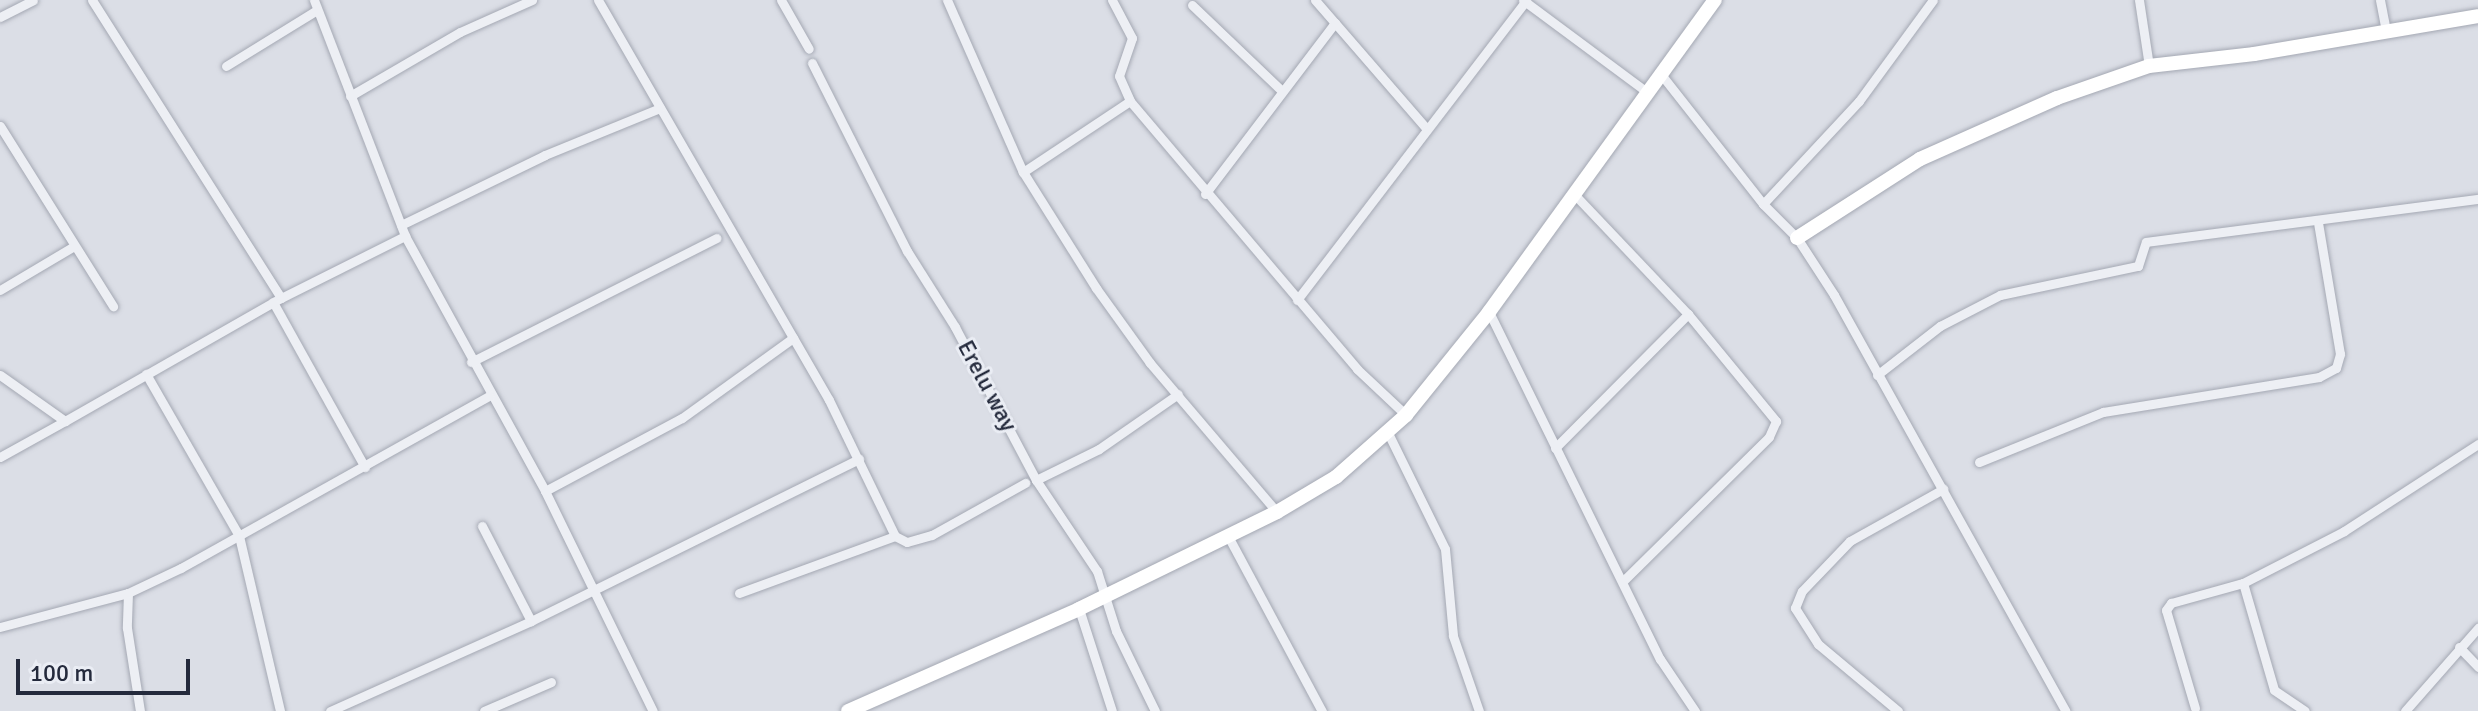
<!DOCTYPE html>
<html>
<head>
<meta charset="utf-8">
<style>
  body { margin:0 }
  #map { position:relative; width:2478px; height:711px; overflow:hidden; background:#dbdee6; font-family:Signika,sans-serif }
  div>[style] { position:absolute }
  .roads { filter:drop-shadow(0 0 2px #a4a8b3) drop-shadow(0 0 2px #a4a8b3) }
  .street>* { height:9px; margin:-4.5px; padding:0 4.5px; transform-origin:4.5px; border-radius:4.5px; background:#edeff4 }
  .secondary>* { height:14px; margin:-7px; padding:0 7px; transform-origin:7px; border-radius:7px; background:#fff }
  span { translate:-50% -50%; white-space:nowrap; text-align:center; line-height:1.15; -webkit-text-stroke:6px #eaedf4; paint-order:stroke }
  .street-label { font-size:24px; color:#242a3c }
  .scale { position:absolute; left:16px; top:659px; width:174px; height:36px; box-sizing:border-box; border:4px solid #242a3c; border-top:0; padding-left:10px; font-size:24px; line-height:28px; white-space:nowrap; color:#242a3c; -webkit-text-stroke:6px #eaedf4; paint-order:stroke }
</style>
</head>
<body>
<div id="map">
  <div class="roads">
    <div class="street">
      <div style="left:92px;top:0;width:353px;rotate:57.6deg"></div>
      <div style="left:314px;top:0;width:253px;rotate:68.9deg"></div>
      <div style="left:405px;top:236px;width:291px;rotate:61.2deg"></div>
      <div style="left:545px;top:491px;width:245px;rotate:63.9deg"></div>
      <div style="left:598px;top:0;width:462px;rotate:60deg"></div>
      <div style="left:829px;top:400px;width:151px;rotate:64.1deg"></div>
      <div style="left:781px;top:0;width:56px;rotate:60.3deg"></div>
      <div style="left:947px;top:0;width:188px;rotate:66.2deg"></div>
      <div style="left:1023px;top:172px;width:137px;rotate:57.8deg"></div>
      <div style="left:1096px;top:288px;width:92px;rotate:54.2deg"></div>
      <div style="left:1150px;top:363px;width:196px;rotate:49.6deg"></div>
      <div style="left:1112px;top:0;width:43px;rotate:62.2deg"></div>
      <div style="left:1132px;top:38px;width:40px;rotate:108.9deg"></div>
      <div style="left:1119px;top:76px;width:27px;rotate:66deg"></div>
      <div style="left:1130px;top:101px;width:351px;rotate:49.7deg"></div>
      <div style="left:1357px;top:369px;width:67px;rotate:43.2deg"></div>
      <div style="left:1315px;top:0;width:30px;rotate:49deg"></div>
      <div style="left:1523px;top:0;width:154px;rotate:36.6deg"></div>
      <div style="left:2139px;top:0;width:67px;rotate:81.4deg"></div>
      <div style="left:2380px;top:0;width:32px;rotate:79deg"></div>
      <div style="left:1192px;top:5px;width:123px;rotate:43.7deg"></div>
      <div style="left:0;top:17px;width:37px;rotate:-27deg"></div>
      <div style="left:812px;top:63px;width:211px;rotate:63.2deg"></div>
      <div style="left:907px;top:251px;width:90px;rotate:57.7deg"></div>
      <div style="left:955px;top:327px;width:173px;rotate:62.1deg"></div>
      <div style="left:1036px;top:480px;width:110px;rotate:56.2deg"></div>
      <div style="left:1097px;top:571px;width:63px;rotate:72.4deg"></div>
      <div style="left:1116px;top:631px;width:89px;rotate:64deg"></div>
      <div style="left:226px;top:66px;width:107px;rotate:-31.6deg"></div>
      <div style="left:1660px;top:73px;width:167px;rotate:51.8deg"></div>
      <div style="left:1763px;top:204px;width:48px;rotate:45deg"></div>
      <div style="left:1797px;top:238px;width:68px;rotate:57deg"></div>
      <div style="left:1834px;top:295px;width:476px;rotate:60.9deg"></div>
      <div style="left:350px;top:96px;width:127px;rotate:-30.2deg"></div>
      <div style="left:460px;top:32px;width:79px;rotate:-24deg"></div>
      <div style="left:0;top:126px;width:213px;rotate:57.9deg"></div>
      <div style="left:1023px;top:172px;width:128px;rotate:-33.6deg"></div>
      <div style="left:1205px;top:194px;width:215px;rotate:-52.8deg"></div>
      <div style="left:1335px;top:23px;width:138px;rotate:49.1deg"></div>
      <div style="left:1575px;top:195px;width:164px;rotate:46.5deg"></div>
      <div style="left:1688px;top:314px;width:139px;rotate:50.6deg"></div>
      <div style="left:1776px;top:421px;width:17px;rotate:114deg"></div>
      <div style="left:1769px;top:437px;width:205px;rotate:135.4deg"></div>
      <div style="left:1763px;top:204px;width:141px;rotate:-47deg"></div>
      <div style="left:1859px;top:101px;width:125px;rotate:-53.8deg"></div>
      <div style="left:401px;top:225px;width:160px;rotate:-25.9deg"></div>
      <div style="left:545px;top:155px;width:124px;rotate:-22.2deg"></div>
      <div style="left:0;top:290px;width:86px;rotate:-30.7deg"></div>
      <div style="left:1297px;top:300px;width:377px;rotate:-52.6deg"></div>
      <div style="left:273px;top:302px;width:189px;rotate:60.9deg"></div>
      <div style="left:1489px;top:312px;width:387px;rotate:63.8deg"></div>
      <div style="left:1660px;top:659px;width:63px;rotate:56.1deg"></div>
      <div style="left:471px;top:362px;width:275px;rotate:-26.8deg"></div>
      <div style="left:146px;top:374px;width:187px;rotate:60.1deg"></div>
      <div style="left:239px;top:536px;width:180px;rotate:76.8deg"></div>
      <div style="left:0;top:375px;width:80px;rotate:35.3deg"></div>
      <div style="left:65px;top:421px;width:249px;rotate:-29.7deg"></div>
      <div style="left:281px;top:298px;width:139px;rotate:-26.6deg"></div>
      <div style="left:1877px;top:375px;width:80px;rotate:-37.9deg"></div>
      <div style="left:1940px;top:326px;width:68px;rotate:-27.3deg"></div>
      <div style="left:2000px;top:295px;width:141px;rotate:-11.9deg"></div>
      <div style="left:2138px;top:266px;width:25px;rotate:-72deg"></div>
      <div style="left:2146px;top:242px;width:335px;rotate:-7.4deg"></div>
      <div style="left:1387px;top:431px;width:131px;rotate:63.8deg"></div>
      <div style="left:1445px;top:549px;width:87px;rotate:84.7deg"></div>
      <div style="left:1453px;top:636px;width:79px;rotate:70.9deg"></div>
      <div style="left:1555px;top:448px;width:189px;rotate:-45.2deg"></div>
      <div style="left:0;top:457px;width:74px;rotate:-29deg"></div>
      <div style="left:1979px;top:462px;width:134px;rotate:-22deg"></div>
      <div style="left:2103px;top:412px;width:219px;rotate:-9.2deg"></div>
      <div style="left:2319px;top:377px;width:19px;rotate:-28deg"></div>
      <div style="left:2336px;top:368px;width:15px;rotate:-74deg"></div>
      <div style="left:2340px;top:354px;width:134px;rotate:-99.5deg"></div>
      <div style="left:1036px;top:480px;width:70px;rotate:-26.2deg"></div>
      <div style="left:1099px;top:449px;width:96px;rotate:-34.8deg"></div>
      <div style="left:545px;top:491px;width:155px;rotate:-28.1deg"></div>
      <div style="left:682px;top:418px;width:137px;rotate:-35.8deg"></div>
      <div style="left:482px;top:526px;width:107px;rotate:62.7deg"></div>
      <div style="left:1228px;top:536px;width:199px;rotate:61.8deg"></div>
      <div style="left:2243px;top:583px;width:111px;rotate:73.8deg"></div>
      <div style="left:2274px;top:690px;width:37px;rotate:34deg"></div>
      <div style="left:128px;top:593px;width:35px;rotate:92deg"></div>
      <div style="left:127px;top:628px;width:84px;rotate:81.1deg"></div>
      <div style="left:739px;top:593px;width:166px;rotate:-20.1deg"></div>
      <div style="left:895px;top:536px;width:13px;rotate:27deg"></div>
      <div style="left:907px;top:542px;width:26px;rotate:-16deg"></div>
      <div style="left:932px;top:535px;width:107px;rotate:-29.2deg"></div>
      <div style="left:1079px;top:609px;width:107px;rotate:72.1deg"></div>
      <div style="left:0;top:627px;width:132px;rotate:-14.9deg"></div>
      <div style="left:128px;top:593px;width:59px;rotate:-25.3deg"></div>
      <div style="left:181px;top:568px;width:353px;rotate:-29.2deg"></div>
      <div style="left:2459px;top:647px;width:28px;rotate:46deg"></div>
      <div style="left:2195px;top:708px;width:102px;rotate:-106.5deg"></div>
      <div style="left:2166px;top:610px;width:9px;rotate:-54deg"></div>
      <div style="left:2171px;top:603px;width:75px;rotate:-15.5deg"></div>
      <div style="left:2243px;top:583px;width:114px;rotate:-27.2deg"></div>
      <div style="left:2344px;top:531px;width:160px;rotate:-33deg"></div>
      <div style="left:330px;top:711px;width:220px;rotate:-24.1deg"></div>
      <div style="left:531px;top:621px;width:366px;rotate:-26.3deg"></div>
      <div style="left:484px;top:711px;width:73px;rotate:-23.4deg"></div>
      <div style="left:1898px;top:711px;width:104px;rotate:-140.1deg"></div>
      <div style="left:1818px;top:644px;width:43px;rotate:-122.6deg"></div>
      <div style="left:1795px;top:608px;width:18px;rotate:-68deg"></div>
      <div style="left:1802px;top:591px;width:69px;rotate:-46.2deg"></div>
      <div style="left:1850px;top:541px;width:107px;rotate:-29.2deg"></div>
      <div style="left:2405px;top:711px;width:111px;rotate:-48.7deg"></div>
    </div>
    <div class="secondary">
      <div style="left:1797px;top:238px;width:146px;rotate:-32.7deg"></div>
      <div style="left:1920px;top:159px;width:150px;rotate:-24deg"></div>
      <div style="left:2057px;top:98px;width:97px;rotate:-19.2deg"></div>
      <div style="left:2149px;top:66px;width:106px;rotate:-6.5deg"></div>
      <div style="left:2254px;top:54px;width:227px;rotate:-9.6deg"></div>
      <div style="left:848px;top:711px;width:253px;rotate:-23.8deg"></div>
      <div style="left:1079px;top:609px;width:220px;rotate:-26.1deg"></div>
      <div style="left:1277px;top:512px;width:69px;rotate:-30.7deg"></div>
      <div style="left:1336px;top:477px;width:94px;rotate:-41.5deg"></div>
      <div style="left:1406px;top:415px;width:132px;rotate:-51.1deg"></div>
      <div style="left:1489px;top:312px;width:385px;rotate:-54.1deg"></div>
    </div>
  </div>
  <div class="street-label">
    <span style="left:987px;top:386px;rotate:62deg">Erelu way</span>
  </div>
  <div class="scale">100 m</div>
</div>
</body>
</html>
